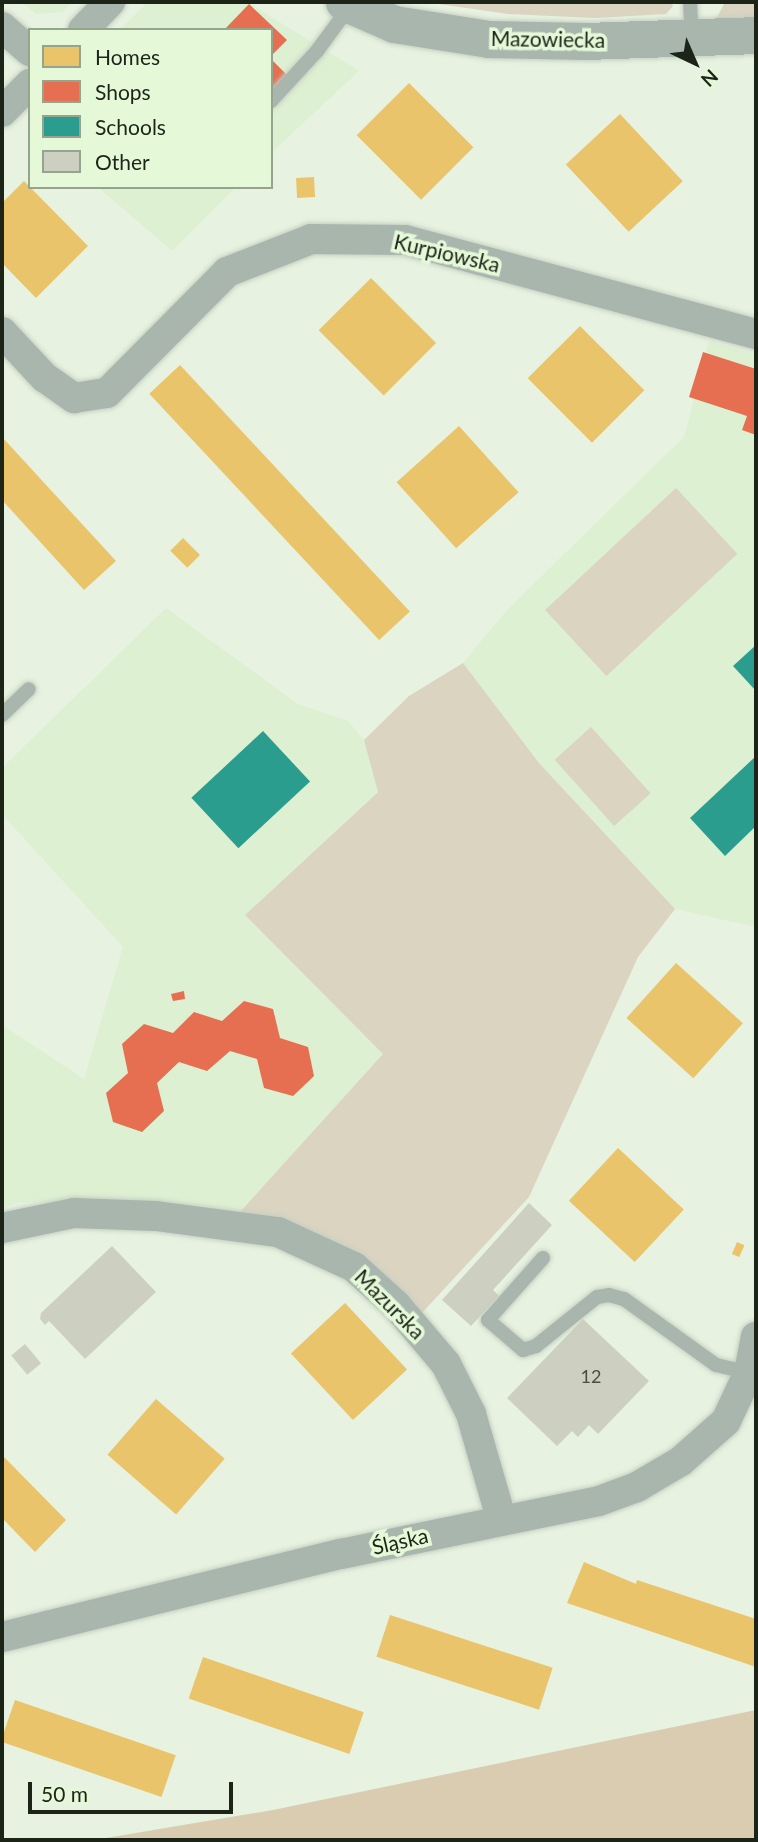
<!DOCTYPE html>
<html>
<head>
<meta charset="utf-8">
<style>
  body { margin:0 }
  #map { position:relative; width:758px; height:1842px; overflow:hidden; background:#e7f2e0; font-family:Lato,sans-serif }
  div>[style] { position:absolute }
  .built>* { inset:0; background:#ddf0d2 }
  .green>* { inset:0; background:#dbd4c1; transform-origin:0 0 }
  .forest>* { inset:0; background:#daccb1 }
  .homes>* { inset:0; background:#e9c46a; transform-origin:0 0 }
  .shops>* { inset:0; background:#e76f51 }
  .schools>* { inset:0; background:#2a9d8f; transform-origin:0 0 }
  .building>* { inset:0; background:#cdd0c1; transform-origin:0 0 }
  .roads { filter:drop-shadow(0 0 2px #c7cfc2) drop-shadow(0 0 2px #c7cfc2) }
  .service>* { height:14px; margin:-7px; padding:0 7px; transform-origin:7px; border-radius:7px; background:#a8b6ad }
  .minor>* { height:30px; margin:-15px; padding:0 15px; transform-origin:15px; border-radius:15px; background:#a8b6ad }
  .tertiary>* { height:37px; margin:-18.5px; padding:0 18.5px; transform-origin:18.5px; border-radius:18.5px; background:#a8b6ad }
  span { translate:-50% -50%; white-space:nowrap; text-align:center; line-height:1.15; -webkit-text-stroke:7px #e5f9d9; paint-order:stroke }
  .number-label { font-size:18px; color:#484f42 }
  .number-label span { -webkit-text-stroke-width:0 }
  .street-label { font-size:21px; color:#1c2418 }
  .frame { position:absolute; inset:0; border:4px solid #1c2418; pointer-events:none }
  .legend { position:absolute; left:28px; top:28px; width:245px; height:161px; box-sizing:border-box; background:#e5f9d9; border:2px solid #95a48c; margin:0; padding:9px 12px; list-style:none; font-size:21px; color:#1c2418 }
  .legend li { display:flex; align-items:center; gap:14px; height:35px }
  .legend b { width:35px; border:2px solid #95a48c }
  .north { position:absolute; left:660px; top:28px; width:70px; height:70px; -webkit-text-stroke:5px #e5f9d9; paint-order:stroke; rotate:136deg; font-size:19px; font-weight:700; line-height:28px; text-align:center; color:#1c2418 }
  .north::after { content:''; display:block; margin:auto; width:24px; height:32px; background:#1c2418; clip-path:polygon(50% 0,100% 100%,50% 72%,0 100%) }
  .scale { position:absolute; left:28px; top:1782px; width:205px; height:32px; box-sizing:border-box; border:4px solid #1c2418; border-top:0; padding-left:9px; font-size:21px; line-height:24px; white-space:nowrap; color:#1c2418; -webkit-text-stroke:5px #e5f9d9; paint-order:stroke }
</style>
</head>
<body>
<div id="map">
  <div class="built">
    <div style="clip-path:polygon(21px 2px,72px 2px,63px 12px,36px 14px)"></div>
    <div style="clip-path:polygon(148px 2px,247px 2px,359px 71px,271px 153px,271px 30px,119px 30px)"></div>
    <div style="clip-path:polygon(98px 187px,236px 187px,172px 251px)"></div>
    <div style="clip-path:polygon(709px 341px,756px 355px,756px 927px,675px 909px,539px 763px,463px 663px,507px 610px,684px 437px)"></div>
    <div style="clip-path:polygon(166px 608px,298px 704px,348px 721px,364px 740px,378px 791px,245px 915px,384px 1054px,240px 1212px,120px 1203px,20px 1202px,2px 1208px,2px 1025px,84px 1079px,123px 947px,2px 814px,2px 768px)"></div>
  </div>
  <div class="green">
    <div style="clip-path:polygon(425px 2px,671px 2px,673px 6px,666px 14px,595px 18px,508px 14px)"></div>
    <div style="clip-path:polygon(725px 2px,756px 2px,756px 35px,707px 37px)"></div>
    <div style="left:676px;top:488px;width:90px;height:179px;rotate:47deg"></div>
    <div style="clip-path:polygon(463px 663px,539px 763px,675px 909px,638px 957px,529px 1197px,421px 1314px,240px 1212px,383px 1054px,245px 915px,378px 792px,364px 740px,409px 696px)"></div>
    <div style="left:591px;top:727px;width:89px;height:49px;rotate:48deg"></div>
  </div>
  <div class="forest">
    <div style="clip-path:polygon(756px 1710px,756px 1840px,94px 1840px,273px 1810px)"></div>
  </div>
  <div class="homes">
    <div style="left:409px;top:83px;width:91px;height:74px;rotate:45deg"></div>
    <div style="left:620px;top:114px;width:92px;height:74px;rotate:47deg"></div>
    <div style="left:314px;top:177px;width:20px;height:18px;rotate:87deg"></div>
    <div style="clip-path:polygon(24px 181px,88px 246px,36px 298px,2px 263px,2px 203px)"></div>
    <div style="left:371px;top:278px;width:92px;height:74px;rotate:45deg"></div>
    <div style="left:580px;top:326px;width:91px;height:74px;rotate:45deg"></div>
    <div style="left:180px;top:365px;width:337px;height:42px;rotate:47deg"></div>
    <div style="left:459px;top:426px;width:89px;height:84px;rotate:48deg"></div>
    <div style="clip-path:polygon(2px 437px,116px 561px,84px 590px,2px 500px)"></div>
    <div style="left:183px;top:538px;width:24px;height:18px;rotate:45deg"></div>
    <div style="left:676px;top:963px;width:90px;height:74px;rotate:42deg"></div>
    <div style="left:618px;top:1148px;width:90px;height:72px;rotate:43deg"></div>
    <div style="left:737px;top:1242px;width:8px;height:13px;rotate:23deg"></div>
    <div style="left:345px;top:1303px;width:91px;height:74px;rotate:47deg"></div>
    <div style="left:156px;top:1399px;width:91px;height:74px;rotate:41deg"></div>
    <div style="clip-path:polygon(2px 1455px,66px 1520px,35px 1552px,2px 1518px)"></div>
    <div style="clip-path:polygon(584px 1562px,636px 1584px,637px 1580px,756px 1619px,756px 1667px,567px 1603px)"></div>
    <div style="left:390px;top:1615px;width:171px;height:44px;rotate:18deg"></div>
    <div style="left:203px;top:1657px;width:170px;height:44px;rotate:19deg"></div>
    <div style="left:15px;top:1700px;width:170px;height:44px;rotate:19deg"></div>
  </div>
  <div class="shops">
    <div style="clip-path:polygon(249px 4px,287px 40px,271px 56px,271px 30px,224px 30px)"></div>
    <div style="clip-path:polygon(271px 59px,288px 76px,271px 93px)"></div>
    <div style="clip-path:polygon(703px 352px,756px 369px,756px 435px,742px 430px,747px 416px,689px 397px)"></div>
    <div style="clip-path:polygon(184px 991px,185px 999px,173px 1001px,171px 994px)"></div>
    <div style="clip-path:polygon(244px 1001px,273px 1009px,280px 1038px,308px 1047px,314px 1076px,293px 1096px,264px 1088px,257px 1059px,230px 1051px,207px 1071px,179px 1062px,157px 1083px,164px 1111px,142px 1132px,113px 1122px,106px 1093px,128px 1073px,122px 1044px,144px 1024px,173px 1033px,194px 1012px,222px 1021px)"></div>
  </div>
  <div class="schools">
    <div style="clip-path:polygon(756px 645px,756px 691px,733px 666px)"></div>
    <div style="left:263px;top:731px;width:69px;height:98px;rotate:47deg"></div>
    <div style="clip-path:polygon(756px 756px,756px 826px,725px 856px,690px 818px)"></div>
  </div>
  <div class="building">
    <div style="clip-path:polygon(529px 1203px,552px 1225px,493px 1290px,499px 1296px,471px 1326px,442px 1300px)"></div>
    <div style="clip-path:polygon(112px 1246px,156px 1292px,85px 1359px,49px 1321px,45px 1325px,40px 1319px,41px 1313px)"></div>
    <div style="clip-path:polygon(583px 1319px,649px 1381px,598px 1434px,589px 1425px,578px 1437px,572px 1431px,557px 1446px,507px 1398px)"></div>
    <div style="left:25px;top:1344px;width:25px;height:18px;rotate:50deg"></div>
  </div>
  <div class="roads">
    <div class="service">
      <div style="left:690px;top:2px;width:35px;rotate:87deg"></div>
      <div style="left:271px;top:101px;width:68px;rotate:-47.4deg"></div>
      <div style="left:317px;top:51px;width:56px;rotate:-53.7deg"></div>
      <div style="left:2px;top:715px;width:37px;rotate:-44deg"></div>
      <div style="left:543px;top:1258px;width:83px;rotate:131.6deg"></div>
      <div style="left:488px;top:1320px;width:46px;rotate:40.6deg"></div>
      <div style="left:523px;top:1350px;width:14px;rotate:-17deg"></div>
      <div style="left:536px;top:1346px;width:78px;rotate:-38.8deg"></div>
      <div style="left:597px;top:1297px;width:12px;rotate:-9deg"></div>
      <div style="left:609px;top:1295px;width:16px;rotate:15deg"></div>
      <div style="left:624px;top:1299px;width:113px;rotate:35.7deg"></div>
      <div style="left:716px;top:1365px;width:37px;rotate:13deg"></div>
    </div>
    <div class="minor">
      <div style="left:2px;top:27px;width:37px;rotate:41deg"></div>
      <div style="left:83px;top:30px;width:39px;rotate:-46deg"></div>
      <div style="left:2px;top:112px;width:40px;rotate:-45deg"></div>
      <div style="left:2px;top:332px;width:62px;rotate:47deg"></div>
      <div style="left:44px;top:377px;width:37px;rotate:35deg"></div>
      <div style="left:74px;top:398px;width:33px;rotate:-9deg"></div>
      <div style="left:107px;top:393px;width:170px;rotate:-45.2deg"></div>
      <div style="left:227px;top:272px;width:90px;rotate:-21.4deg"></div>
      <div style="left:311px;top:239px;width:94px;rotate:0.6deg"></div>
      <div style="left:405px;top:240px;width:363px;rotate:15deg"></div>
      <div style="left:2px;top:1228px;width:74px;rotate:-11.8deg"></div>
      <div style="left:74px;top:1213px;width:82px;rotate:2.1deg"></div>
      <div style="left:156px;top:1216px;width:123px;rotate:7.5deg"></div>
      <div style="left:278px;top:1232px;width:84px;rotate:24.7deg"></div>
      <div style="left:354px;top:1267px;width:57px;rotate:42.1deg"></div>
      <div style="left:396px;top:1305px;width:77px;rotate:49.7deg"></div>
      <div style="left:446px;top:1364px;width:56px;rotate:63.4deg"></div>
      <div style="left:471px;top:1414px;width:108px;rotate:73.9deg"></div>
      <div style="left:2px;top:1637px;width:349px;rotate:-13.8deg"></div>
      <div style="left:341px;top:1554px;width:263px;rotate:-11.6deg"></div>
      <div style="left:599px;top:1501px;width:40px;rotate:-20.2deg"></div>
      <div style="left:637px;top:1487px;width:51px;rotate:-30.6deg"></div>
      <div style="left:681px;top:1461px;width:60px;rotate:-41.6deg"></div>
      <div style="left:726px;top:1421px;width:54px;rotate:-64.9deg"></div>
      <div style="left:749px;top:1372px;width:36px;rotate:-79deg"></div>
    </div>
    <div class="tertiary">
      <div style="left:344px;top:2px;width:55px;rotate:23.7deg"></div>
      <div style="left:394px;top:24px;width:96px;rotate:9deg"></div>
      <div style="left:489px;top:39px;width:97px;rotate:1.2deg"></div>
      <div style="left:586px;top:41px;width:170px;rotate:-2deg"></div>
    </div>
  </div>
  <div class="number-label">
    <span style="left:591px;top:1376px">12</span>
  </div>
  <div class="street-label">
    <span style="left:548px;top:39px;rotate:1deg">Mazowiecka</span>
    <span style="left:447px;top:253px;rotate:13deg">Kurpiowska</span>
    <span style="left:390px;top:1304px;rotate:45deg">Mazurska</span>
    <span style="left:400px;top:1541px;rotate:-13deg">Śląska</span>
  </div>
  <div class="frame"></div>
  <ul class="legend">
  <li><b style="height:19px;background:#e9c46a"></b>Homes</li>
  <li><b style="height:19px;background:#e76f51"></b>Shops</li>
  <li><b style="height:19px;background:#2a9d8f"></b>Schools</li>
  <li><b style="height:19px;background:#cdd0c1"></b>Other</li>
  </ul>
  <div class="north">N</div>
  <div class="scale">50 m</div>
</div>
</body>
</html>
